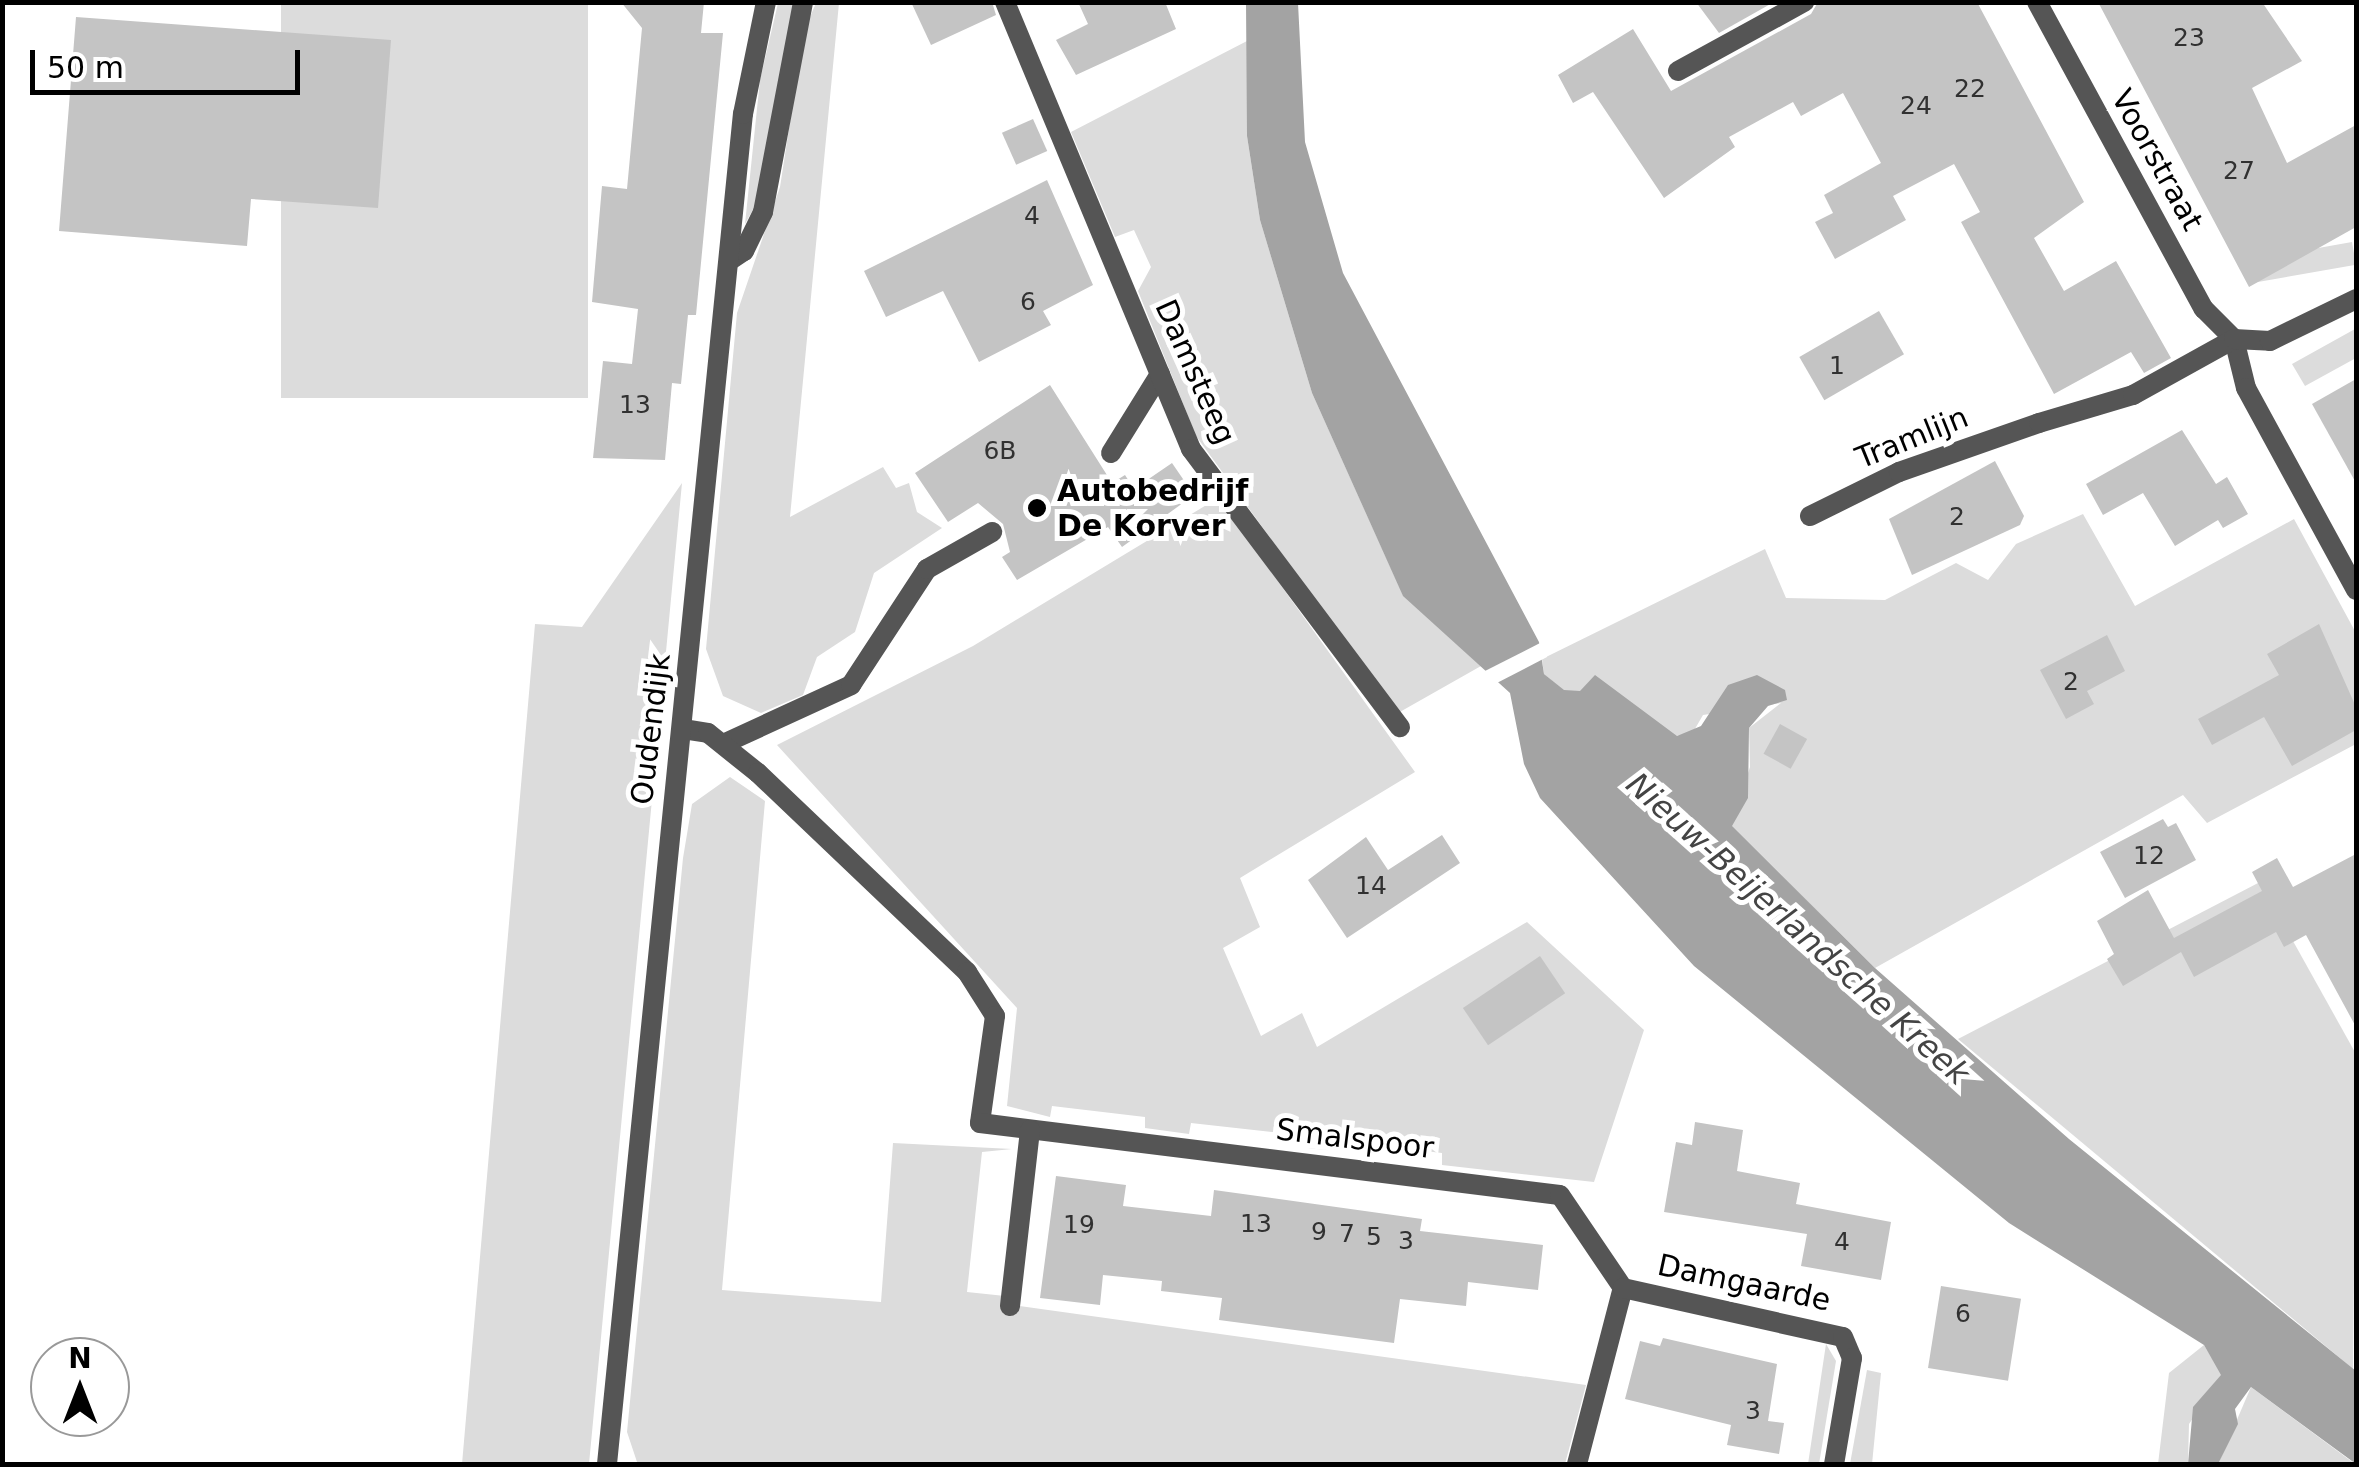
<!DOCTYPE html>
<html>
<head>
<meta charset="utf-8">
<style>
  body { margin:0 }
  #map { position:relative; width:2359px; height:1467px; overflow:hidden; background:#fff; font-family:"DejaVu Sans",sans-serif }
  div>[style] { position:absolute }
  .green>* { inset:0; background:#dcdcdc; transform-origin:0 0 }
  .water>* { inset:0; background:#a3a3a3 }
  .pier>* { inset:0; background:#fff }
  .building>* { inset:0; background:#c4c4c4; transform-origin:0 0 }
  .service>* { height:20px; margin:-10px; padding:0 10px; transform-origin:10px; border-radius:10px; background:#555 }
  .minor>* { height:20px; margin:-10px; padding:0 10px; transform-origin:10px; border-radius:10px; background:#555 }
  .tertiary>* { height:20px; margin:-10px; padding:0 10px; transform-origin:10px; border-radius:10px; background:#555 }
  .dots>* { width:28px; height:28px; translate:-50% -50%; box-sizing:border-box; border:5px solid #fff; border-radius:50% }
  span { translate:-50% -50%; white-space:nowrap; text-align:center; line-height:1.15; -webkit-text-stroke:10px #fff; paint-order:stroke }
  .number-label { font-size:25px; color:#313131 }
  .number-label span { -webkit-text-stroke-width:0 }
  .street-label { font-size:30px; color:#000 }
  .poi-label { font-size:30px; color:#000; font-weight:700 }
  .left { translate:0 -50%; text-align:left }
  .water-label { font-size:32px; color:#444; font-style:italic }
  .frame { position:absolute; inset:0; border:5px solid #000; pointer-events:none }
  .north { position:absolute; left:30px; top:1337px; width:100px; height:100px; box-sizing:border-box; background:#fff; border:2px solid #999; border-radius:50%; rotate:0deg; font-size:28px; font-weight:700; line-height:40px; text-align:center; color:#000 }
  .north::after { content:''; display:block; margin:auto; width:35px; height:45px; background:#000; clip-path:polygon(50% 0,100% 100%,50% 72%,0 100%) }
  .scale { position:absolute; left:30px; top:50px; width:270px; height:45px; box-sizing:border-box; border:5px solid #000; border-top:0; padding-left:12px; font-size:30px; line-height:35px; white-space:nowrap; color:#000; -webkit-text-stroke:8px #fff; paint-order:stroke }
</style>
</head>
<body>
<div id="map">
  <div class="green">
    <div style="left:281px;top:3px;width:307px;height:395px"></div>
    <div style="clip-path:polygon(778px 3px,794px 3px,757px 202px,745px 224px,760px 80px)"></div>
    <div style="clip-path:polygon(816px 3px,839px 3px,790px 517px,883px 467px,896px 488px,909px 483px,917px 512px,942px 528px,874px 573px,855px 632px,817px 657px,803px 695px,761px 713px,723px 696px,706px 649px,737px 313px,780px 187px,804px 31px)"></div>
    <div style="clip-path:polygon(1247px 41px,1247px 136px,1260px 220px,1312px 393px,1403px 595px,1481px 666px,1398px 713px,1196px 436px,1138px 291px,1151px 267px,1134px 230px,1115px 237px,1071px 132px)"></div>
    <div style="left:2352px;top:242px;width:23px;height:104px;rotate:80deg"></div>
    <div style="clip-path:polygon(2355px 329px,2356px 358px,2305px 386px,2292px 364px)"></div>
    <div style="clip-path:polygon(682px 483px,589px 1464px,462px 1464px,535px 624px,582px 627px)"></div>
    <div style="clip-path:polygon(1218px 498px,1415px 772px,1240px 878px,1260px 927px,1223px 948px,1261px 1036px,1302px 1013px,1317px 1047px,1527px 922px,1644px 1030px,1594px 1182px,1442px 1165px,1442px 1153px,1355px 1143px,1353px 1153px,1308px 1148px,1308px 1136px,1191px 1123px,1189px 1134px,1145px 1128px,1145px 1117px,1052px 1106px,1050px 1117px,1007px 1106px,1017px 1008px,777px 745px,973px 646px)"></div>
    <div style="clip-path:polygon(2083px 514px,2135px 606px,2294px 519px,2356px 633px,2356px 744px,2207px 823px,2183px 795px,1875px 968px,1731px 826px,1750px 767px,1749px 728px,1781px 703px,1703px 715px,1692px 734px,1676px 736px,1564px 691px,1544px 674px,1542px 659px,1765px 549px,1786px 598px,1885px 600px,1956px 563px,1988px 580px,2016px 544px)"></div>
    <div style="clip-path:polygon(730px 777px,765px 801px,722px 1290px,881px 1302px,893px 1143px,1012px 1149px,982px 1152px,967px 1292px,1005px 1296px,1005px 1304px,1586px 1385px,1565px 1464px,637px 1462px,627px 1432px,683px 858px,692px 804px)"></div>
    <div style="clip-path:polygon(2260px 882px,2356px 1054px,2353px 1369px,1958px 1039px)"></div>
    <div style="clip-path:polygon(1826px 1344px,1836px 1361px,1819px 1464px,1808px 1464px)"></div>
    <div style="clip-path:polygon(2204px 1345px,2222px 1375px,2189px 1424px,2188px 1464px,2158px 1464px,2169px 1373px)"></div>
    <div style="clip-path:polygon(1867px 1370px,1881px 1373px,1872px 1464px,1850px 1464px)"></div>
    <div style="clip-path:polygon(2251px 1387px,2355px 1464px,2218px 1464px)"></div>
  </div>
  <div class="water">
    <div style="clip-path:polygon(1246px 3px,1298px 3px,1305px 142px,1343px 273px,1539px 642px,1544px 674px,1564px 690px,1580px 691px,1595px 675px,1677px 736px,1701px 726px,1728px 685px,1757px 675px,1785px 690px,1787px 700px,1768px 706px,1749px 728px,1748px 798px,1732px 826px,1875px 968px,2069px 1139px,2356px 1371px,2356px 1464px,2251px 1387px,2235px 1409px,2238px 1424px,2218px 1464px,2188px 1464px,2193px 1407px,2221px 1375px,2204px 1345px,2009px 1223px,1694px 966px,1540px 798px,1524px 764px,1510px 693px,1403px 596px,1312px 393px,1260px 220px,1247px 136px)"></div>
  </div>
  <div class="pier">
    <div style="clip-path:polygon(1544px 641px,1547px 657px,1493px 685px,1481px 673px)"></div>
  </div>
  <div class="building">
    <div style="clip-path:polygon(621px 2px,704px 2px,701px 33px,723px 33px,696px 315px,688px 315px,681px 384px,672px 383px,665px 460px,593px 458px,603px 361px,632px 364px,638px 309px,592px 302px,602px 186px,627px 189px,642px 28px)"></div>
    <div style="clip-path:polygon(911px 2px,992px 2px,996px 15px,931px 45px)"></div>
    <div style="clip-path:polygon(1078px 2px,1165px 2px,1176px 29px,1076px 75px,1056px 40px,1088px 24px)"></div>
    <div style="clip-path:polygon(1696px 2px,1774px 2px,1719px 33px)"></div>
    <div style="clip-path:polygon(1818px 2px,1977px 2px,2084px 202px,2034px 238px,2064px 291px,2116px 261px,2171px 358px,2144px 373px,2131px 352px,2054px 394px,1961px 222px,1980px 212px,1954px 164px,1893px 196px,1906px 220px,1835px 259px,1815px 222px,1833px 213px,1824px 195px,1881px 163px,1843px 93px,1801px 116px,1793px 102px,1729px 137px,1735px 147px,1664px 198px,1593px 92px,1573px 103px,1558px 75px,1633px 29px,1671px 91px,1811px 14px)"></div>
    <div style="clip-path:polygon(2098px 2px,2262px 2px,2302px 61px,2252px 88px,2287px 163px,2356px 125px,2356px 227px,2249px 287px)"></div>
    <div style="clip-path:polygon(76px 17px,391px 40px,378px 208px,251px 199px,247px 246px,59px 231px)"></div>
    <div style="left:1033px;top:119px;width:35px;height:34px;rotate:66deg"></div>
    <div style="clip-path:polygon(1047px 180px,1093px 285px,1043px 311px,1051px 325px,979px 362px,943px 291px,886px 317px,864px 271px)"></div>
    <div style="left:1879px;top:311px;width:50px;height:92px;rotate:60deg"></div>
    <div style="clip-path:polygon(2356px 379px,2356px 483px,2312px 404px)"></div>
    <div style="clip-path:polygon(1050px 385px,1112px 483px,1125px 475px,1134px 489px,1172px 463px,1194px 495px,1122px 547px,1108px 527px,1017px 580px,1002px 557px,1010px 552px,1003px 524px,978px 503px,948px 522px,915px 473px)"></div>
    <div style="clip-path:polygon(2182px 430px,2216px 484px,2227px 477px,2248px 514px,2223px 528px,2218px 520px,2175px 546px,2143px 493px,2103px 515px,2086px 484px)"></div>
    <div style="clip-path:polygon(1995px 461px,2024px 516px,2020px 525px,1912px 575px,1889px 519px)"></div>
    <div style="clip-path:polygon(2319px 624px,2356px 707px,2356px 730px,2292px 766px,2264px 717px,2212px 745px,2198px 719px,2279px 675px,2267px 654px)"></div>
    <div style="clip-path:polygon(2107px 635px,2125px 671px,2087px 691px,2094px 704px,2066px 719px,2040px 670px)"></div>
    <div style="left:1780px;top:724px;width:31px;height:34px;rotate:29deg"></div>
    <div style="clip-path:polygon(2163px 819px,2168px 827px,2176px 823px,2196px 860px,2125px 898px,2100px 852px)"></div>
    <div style="clip-path:polygon(1442px 835px,1460px 863px,1347px 938px,1308px 880px,1366px 837px,1388px 870px)"></div>
    <div style="clip-path:polygon(2356px 854px,2356px 1027px,2306px 935px,2284px 947px,2276px 932px,2194px 977px,2181px 952px,2123px 986px,2107px 959px,2114px 954px,2097px 921px,2148px 890px,2174px 938px,2262px 891px,2252px 872px,2277px 858px,2293px 887px)"></div>
    <div style="left:1540px;top:956px;width:45px;height:93px;rotate:56deg"></div>
    <div style="clip-path:polygon(1695px 1122px,1743px 1130px,1737px 1171px,1800px 1183px,1796px 1204px,1891px 1222px,1881px 1280px,1801px 1266px,1807px 1234px,1664px 1212px,1676px 1142px,1692px 1145px)"></div>
    <div style="clip-path:polygon(1056px 1176px,1126px 1185px,1123px 1206px,1211px 1216px,1214px 1190px,1422px 1219px,1420px 1231px,1543px 1245px,1538px 1290px,1468px 1282px,1466px 1306px,1400px 1299px,1394px 1343px,1219px 1320px,1222px 1298px,1161px 1291px,1162px 1281px,1103px 1275px,1100px 1305px,1040px 1298px)"></div>
    <div style="left:1941px;top:1286px;width:81px;height:83px;rotate:9deg"></div>
    <div style="clip-path:polygon(1663px 1338px,1777px 1364px,1768px 1421px,1784px 1423px,1779px 1454px,1727px 1445px,1731px 1425px,1625px 1399px,1640px 1341px,1660px 1346px)"></div>
  </div>
  <div class="service">
    <div style="left:1678px;top:71px;width:144px;rotate:-28.7deg"></div>
    <div style="left:1111px;top:453px;width:93px;rotate:-58.2deg"></div>
    <div style="left:1810px;top:516px;width:99px;rotate:-26.3deg"></div>
    <div style="left:1899px;top:472px;width:148px;rotate:-19.3deg"></div>
    <div style="left:723px;top:744px;width:141px;rotate:-24.7deg"></div>
    <div style="left:851px;top:685px;width:139px;rotate:-56.8deg"></div>
    <div style="left:927px;top:569px;width:75px;rotate:-29.6deg"></div>
  </div>
  <div class="minor">
    <div style="left:1005px;top:2px;width:484px;rotate:67.4deg"></div>
    <div style="left:1191px;top:449px;width:348px;rotate:53.1deg"></div>
    <div style="left:2037px;top:2px;width:349px;rotate:61.5deg"></div>
    <div style="left:2204px;top:309px;width:42px;rotate:45deg"></div>
    <div style="left:729px;top:261px;width:18px;rotate:-34deg"></div>
    <div style="left:744px;top:251px;width:43px;rotate:-64deg"></div>
    <div style="left:763px;top:212px;width:214px;rotate:-79.2deg"></div>
    <div style="left:2234px;top:339px;width:50px;rotate:76.2deg"></div>
    <div style="left:2246px;top:388px;width:230px;rotate:61.4deg"></div>
    <div style="left:2039px;top:423px;width:98px;rotate:-16.6deg"></div>
    <div style="left:2133px;top:395px;width:115px;rotate:-29deg"></div>
    <div style="left:2234px;top:339px;width:36px;rotate:3deg"></div>
    <div style="left:2270px;top:341px;width:96px;rotate:-26deg"></div>
    <div style="left:683px;top:729px;width:25px;rotate:9deg"></div>
    <div style="left:708px;top:733px;width:64px;rotate:38.7deg"></div>
    <div style="left:758px;top:773px;width:289px;rotate:43.6deg"></div>
    <div style="left:967px;top:972px;width:52px;rotate:57.5deg"></div>
    <div style="left:995px;top:1016px;width:108px;rotate:98deg"></div>
    <div style="left:980px;top:1123px;width:584px;rotate:7.08deg"></div>
    <div style="left:1560px;top:1195px;width:112px;rotate:55.9deg"></div>
    <div style="left:1010px;top:1306px;width:177px;rotate:-83.5deg"></div>
    <div style="left:1577px;top:1464px;width:182px;rotate:-75.4deg"></div>
    <div style="left:1623px;top:1288px;width:225px;rotate:12.6deg"></div>
    <div style="left:1843px;top:1337px;width:23px;rotate:67deg"></div>
    <div style="left:1852px;top:1358px;width:108px;rotate:99.6deg"></div>
  </div>
  <div class="tertiary">
    <div style="left:607px;top:1464px;width:1357px;rotate:-84.25deg"></div>
    <div style="left:743px;top:114px;width:114px;rotate:-78.4deg"></div>
  </div>
  <div class="dots">
    <div style="left:1037px;top:508px;background:#000"></div>
  </div>
  <div class="number-label">
    <span style="left:2189px;top:38px">23</span>
    <span style="left:1970px;top:89px">22</span>
    <span style="left:1916px;top:106px">24</span>
    <span style="left:2239px;top:171px">27</span>
    <span style="left:1032px;top:216px">4</span>
    <span style="left:1028px;top:302px">6</span>
    <span style="left:1837px;top:366px">1</span>
    <span style="left:635px;top:405px">13</span>
    <span style="left:1000px;top:451px">6B</span>
    <span style="left:1957px;top:517px">2</span>
    <span style="left:2071px;top:682px">2</span>
    <span style="left:2149px;top:856px">12</span>
    <span style="left:1371px;top:886px">14</span>
    <span style="left:1256px;top:1224px">13</span>
    <span style="left:1079px;top:1225px">19</span>
    <span style="left:1319px;top:1232px">9</span>
    <span style="left:1347px;top:1234px">7</span>
    <span style="left:1374px;top:1237px">5</span>
    <span style="left:1406px;top:1241px">3</span>
    <span style="left:1842px;top:1242px">4</span>
    <span style="left:1963px;top:1314px">6</span>
    <span style="left:1753px;top:1411px">3</span>
  </div>
  <div class="street-label">
    <span style="left:2157px;top:160px;rotate:61deg">Voorstraat</span>
    <span style="left:1195px;top:372px;rotate:66deg">Damsteeg</span>
    <span style="left:1912px;top:438px;rotate:-22deg">Tramlijn</span>
    <span style="left:651px;top:729px;rotate:-83deg">Oudendijk</span>
    <span style="left:1355px;top:1139px;rotate:7deg">Smalspoor</span>
    <span style="left:1744px;top:1283px;rotate:12deg">Damgaarde</span>
  </div>
  <div class="poi-label">
    <span class="left" style="left:1057px;top:508px">Autobedrijf<br>De Korver</span>
  </div>
  <div class="water-label">
    <span style="left:1798px;top:929px;rotate:42deg">Nieuw-Beijerlandsche Kreek</span>
  </div>
  <div class="frame"></div>
  <div class="north">N</div>
  <div class="scale">50 m</div>
</div>
</body>
</html>
